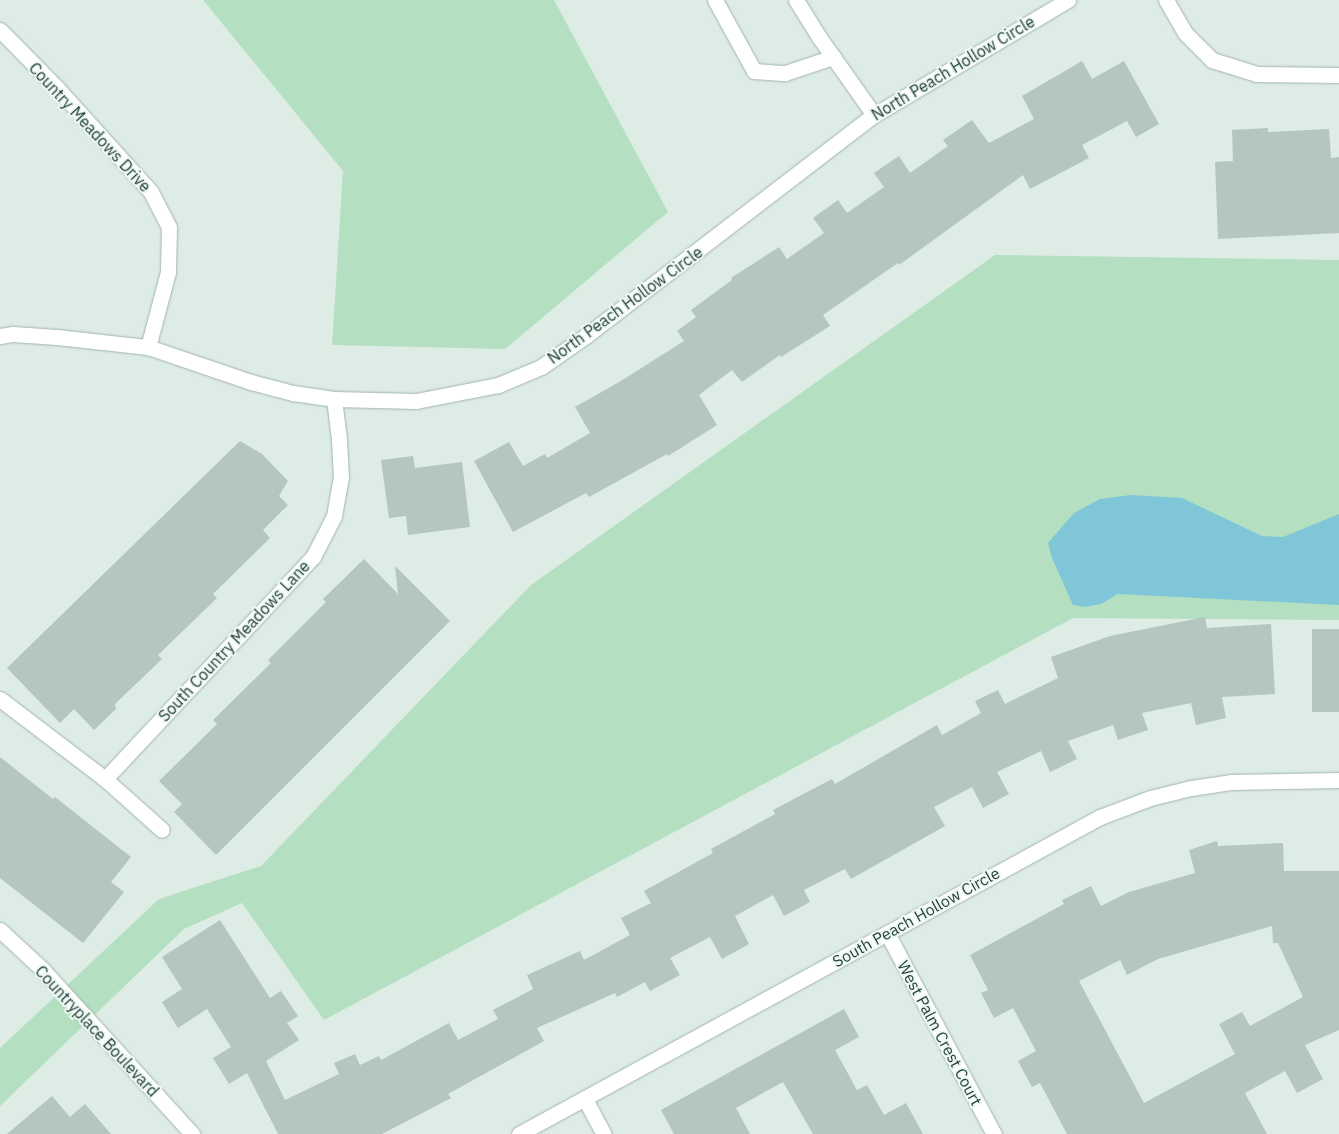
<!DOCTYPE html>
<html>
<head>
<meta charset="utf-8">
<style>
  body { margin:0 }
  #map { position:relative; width:1339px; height:1134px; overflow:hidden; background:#deece6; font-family:"IBM Plex Sans",sans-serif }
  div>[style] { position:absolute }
  .green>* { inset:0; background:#b4e0c1 }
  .water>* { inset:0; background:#7fc7d8 }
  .building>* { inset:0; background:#b3c6bf; transform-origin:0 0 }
  .roads { filter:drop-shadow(0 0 1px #a1b4ae) drop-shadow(0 0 1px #a1b4ae) }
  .lane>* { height:15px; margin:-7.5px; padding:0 7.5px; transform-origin:7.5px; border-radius:7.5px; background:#fff }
  .street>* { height:15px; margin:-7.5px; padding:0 7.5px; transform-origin:7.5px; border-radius:7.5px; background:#fff }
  span { translate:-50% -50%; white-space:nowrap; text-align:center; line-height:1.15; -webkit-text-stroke:4px #eff8f4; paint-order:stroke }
  .street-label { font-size:16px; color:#1e3d36 }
</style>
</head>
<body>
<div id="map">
  <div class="green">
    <div style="clip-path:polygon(203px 0,554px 0,668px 212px,505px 349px,332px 345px,343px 171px)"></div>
    <div style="clip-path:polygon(995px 255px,1339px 260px,1339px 620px,1073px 618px,324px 1020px,242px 903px,184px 929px,0 1106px,0 1048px,159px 899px,261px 866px,531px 585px)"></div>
  </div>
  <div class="water">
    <div style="clip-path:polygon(1131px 495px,1182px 498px,1262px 536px,1283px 537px,1339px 514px,1339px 605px,1118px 594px,1101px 604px,1085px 607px,1073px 605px,1052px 558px,1048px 543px,1074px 513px,1100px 499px)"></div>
  </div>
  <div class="building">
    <div style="clip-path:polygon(1082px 61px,1092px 79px,1124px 61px,1159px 124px,1136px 137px,1127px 121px,1082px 145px,1089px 158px,1030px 189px,1023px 175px,899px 265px,898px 263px,823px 315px,830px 326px,781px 357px,780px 355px,742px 382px,732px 370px,699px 395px,717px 425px,668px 456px,667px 454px,589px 497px,586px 493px,513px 532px,474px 461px,509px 442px,523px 466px,545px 454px,547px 458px,590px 433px,575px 407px,621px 381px,684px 341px,677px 331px,696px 317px,691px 310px,732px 280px,731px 278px,779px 247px,787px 259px,824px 233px,813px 218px,838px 200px,847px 213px,884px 187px,874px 173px,899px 156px,910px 173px,948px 146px,943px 140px,972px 120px,989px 143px,1034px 119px,1022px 96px)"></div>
    <div style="clip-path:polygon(1268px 128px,1268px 132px,1329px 129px,1331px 158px,1339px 157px,1339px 233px,1218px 239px,1215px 162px,1233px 161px,1232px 130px)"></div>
    <div style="clip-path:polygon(240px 441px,262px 454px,288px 481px,279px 496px,288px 505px,263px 530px,270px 538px,213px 594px,217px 598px,158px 655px,162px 659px,115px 704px,116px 709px,94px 730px,74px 709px,60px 723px,7px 668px)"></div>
    <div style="clip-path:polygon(413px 456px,415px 468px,462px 462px,470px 527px,408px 535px,406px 516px,389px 518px,381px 460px)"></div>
    <div style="clip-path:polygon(364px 559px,398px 594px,395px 566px,450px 621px,216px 855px,174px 812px,182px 804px,159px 781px,217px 724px,213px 720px,271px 663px,268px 660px,326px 602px,323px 599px)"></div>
    <div style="clip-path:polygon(1205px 617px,1207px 628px,1271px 624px,1275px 694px,1222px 697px,1226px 718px,1196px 725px,1191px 703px,1142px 713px,1148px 730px,1118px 740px,1113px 725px,1068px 741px,1077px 759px,1050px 772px,1041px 751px,997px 772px,1009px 794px,983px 808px,972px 787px,934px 807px,945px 826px,851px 879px,845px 869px,804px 890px,810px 902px,784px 916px,773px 895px,735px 916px,749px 944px,722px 959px,710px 937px,670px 958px,680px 975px,650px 991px,645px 982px,617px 997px,615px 993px,537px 1028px,544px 1041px,448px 1094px,451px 1098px,382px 1134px,278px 1134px,247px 1073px,229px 1084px,213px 1058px,231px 1047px,207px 1009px,178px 1028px,162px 1002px,182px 989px,162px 957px,220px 920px,270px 998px,281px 991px,298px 1016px,287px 1023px,299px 1040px,266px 1061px,285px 1100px,339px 1074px,334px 1063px,355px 1054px,360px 1065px,379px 1056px,381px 1060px,449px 1023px,458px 1040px,498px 1019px,493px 1010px,533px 989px,527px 975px,580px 951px,584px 960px,630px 935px,621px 918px,651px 903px,644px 891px,713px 853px,711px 849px,775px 814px,773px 810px,832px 779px,835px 784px,937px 725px,942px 735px,981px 713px,975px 701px,998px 690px,1005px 704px,1058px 678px,1051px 657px,1110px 636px)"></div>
    <div style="left:1312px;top:629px;width:27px;height:83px"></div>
    <div style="clip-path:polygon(0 757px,53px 799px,55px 797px,131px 857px,111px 882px,124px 892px,83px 943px,0 878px)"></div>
    <div style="clip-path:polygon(evenodd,1217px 841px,1218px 846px,1283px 843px,1284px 871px,1339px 871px,1339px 1030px,1305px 1045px,1323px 1079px,1297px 1093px,1285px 1071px,1245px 1093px,1267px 1134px,1067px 1134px,1040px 1083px,1032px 1087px,1018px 1061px,1036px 1051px,1013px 1008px,994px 1018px,981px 993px,988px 990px,970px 955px,1064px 904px,1062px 900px,1091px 886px,1101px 906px,1129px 892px,1195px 873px,1189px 850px,1217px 841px,1272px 926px,1273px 943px,1278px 943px,1303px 997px,1250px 1026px,1242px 1012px,1219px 1024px,1235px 1054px,1144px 1103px,1079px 981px,1120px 960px,1127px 975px,1158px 959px,1272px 926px)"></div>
    <div style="clip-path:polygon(844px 1009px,859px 1037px,835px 1050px,857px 1090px,867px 1085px,884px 1115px,906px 1103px,923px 1134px,813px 1134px,783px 1082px,736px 1108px,750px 1134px,674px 1134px,661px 1110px)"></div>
    <div style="clip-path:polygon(52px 1096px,70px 1117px,85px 1104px,111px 1134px,7px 1134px)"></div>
  </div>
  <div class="roads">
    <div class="lane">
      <div style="left:715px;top:0;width:81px;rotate:61.2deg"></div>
      <div style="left:754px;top:71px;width:31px;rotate:4deg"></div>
      <div style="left:785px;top:73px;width:51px;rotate:-18.4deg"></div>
    </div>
    <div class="street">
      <div style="left:796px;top:0;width:44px;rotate:58.1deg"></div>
      <div style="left:819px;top:37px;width:95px;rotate:54.8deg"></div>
      <div style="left:1166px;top:0;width:39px;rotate:60deg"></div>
      <div style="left:1186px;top:34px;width:37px;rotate:45deg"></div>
      <div style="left:1212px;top:60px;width:47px;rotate:17.3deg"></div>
      <div style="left:1257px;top:74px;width:82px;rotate:0.7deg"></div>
      <div style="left:0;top:30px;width:81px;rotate:45.5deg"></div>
      <div style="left:57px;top:88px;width:140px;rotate:47.9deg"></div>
      <div style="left:151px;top:192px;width:39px;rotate:63deg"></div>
      <div style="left:169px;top:227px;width:45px;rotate:91.3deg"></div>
      <div style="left:168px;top:272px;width:78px;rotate:104.9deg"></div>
      <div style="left:0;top:336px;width:13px;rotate:-9deg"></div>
      <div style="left:13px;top:334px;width:44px;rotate:3.9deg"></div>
      <div style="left:57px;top:337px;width:92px;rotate:6.3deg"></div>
      <div style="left:148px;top:347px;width:109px;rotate:18.8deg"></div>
      <div style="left:251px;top:382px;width:43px;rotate:14.7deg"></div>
      <div style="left:293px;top:393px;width:41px;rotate:8.3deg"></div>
      <div style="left:334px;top:399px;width:82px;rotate:1.4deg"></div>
      <div style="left:416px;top:401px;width:84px;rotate:-11deg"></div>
      <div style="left:498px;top:385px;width:47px;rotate:-22.7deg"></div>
      <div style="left:541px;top:367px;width:56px;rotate:-34.8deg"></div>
      <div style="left:587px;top:335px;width:362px;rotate:-37.5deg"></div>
      <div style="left:874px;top:115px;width:226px;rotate:-30.7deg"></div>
      <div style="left:0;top:699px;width:132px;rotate:37.3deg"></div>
      <div style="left:105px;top:779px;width:76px;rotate:41.8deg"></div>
      <div style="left:105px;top:779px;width:304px;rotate:-46.9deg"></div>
      <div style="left:313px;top:557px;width:46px;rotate:-62.9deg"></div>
      <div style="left:334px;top:516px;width:39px;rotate:-80deg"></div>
      <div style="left:341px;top:478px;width:39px;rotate:-93deg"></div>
      <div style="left:339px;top:439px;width:40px;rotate:-97.1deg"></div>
      <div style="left:0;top:930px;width:59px;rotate:42.9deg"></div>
      <div style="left:43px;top:970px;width:222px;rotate:47.7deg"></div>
      <div style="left:887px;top:933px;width:228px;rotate:62deg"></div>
      <div style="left:585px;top:1099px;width:40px;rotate:62deg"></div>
      <div style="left:519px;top:1134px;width:662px;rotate:-28.62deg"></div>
      <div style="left:1100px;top:817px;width:53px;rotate:-20.8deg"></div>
      <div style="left:1150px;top:798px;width:42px;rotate:-13.7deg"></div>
      <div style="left:1191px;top:788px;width:40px;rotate:-8.5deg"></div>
      <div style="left:1231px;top:782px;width:108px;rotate:-1.1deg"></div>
    </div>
  </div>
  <div class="street-label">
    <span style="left:953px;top:68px;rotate:-31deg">North Peach Hollow Circle</span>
    <span style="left:90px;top:127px;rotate:47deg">Country Meadows Drive</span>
    <span style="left:625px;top:305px;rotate:-36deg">North Peach Hollow Circle</span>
    <span style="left:234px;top:641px;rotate:-47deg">South Country Meadows Lane</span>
    <span style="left:916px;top:917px;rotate:-29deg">South Peach Hollow Circle</span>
    <span style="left:97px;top:1031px;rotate:47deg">Countryplace Boulevard</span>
    <span style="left:940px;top:1033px;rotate:62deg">West Palm Crest Court</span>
  </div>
</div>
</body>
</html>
